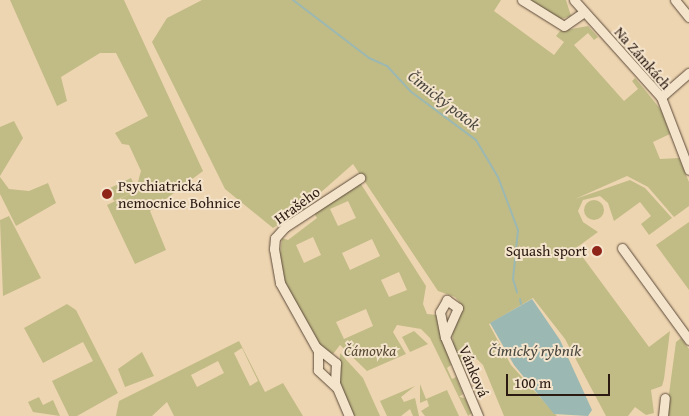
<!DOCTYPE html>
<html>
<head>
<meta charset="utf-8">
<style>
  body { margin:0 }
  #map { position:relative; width:689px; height:416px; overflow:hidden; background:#eed5b1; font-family:"Gentium Book Plus",serif }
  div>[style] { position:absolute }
  .green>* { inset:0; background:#c1bb86 }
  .round { border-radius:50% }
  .water>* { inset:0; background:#9bb8b2 }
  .stream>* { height:2px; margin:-1px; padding:0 1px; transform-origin:1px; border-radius:1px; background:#9bb8b2 }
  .roads { filter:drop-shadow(0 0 1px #5b4939) drop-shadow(0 0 1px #5b4939) }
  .minor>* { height:9px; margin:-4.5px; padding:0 4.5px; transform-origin:4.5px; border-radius:4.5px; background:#f4e4cc }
  .dots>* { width:14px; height:14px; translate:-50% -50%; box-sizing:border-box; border:2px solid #f4e4cc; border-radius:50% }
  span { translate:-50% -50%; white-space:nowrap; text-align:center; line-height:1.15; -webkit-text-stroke:4px #f4e4cc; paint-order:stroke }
  .street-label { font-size:15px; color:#2a1a11 }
  .poi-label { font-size:15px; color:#2a1a11 }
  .left { translate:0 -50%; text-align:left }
  .right { translate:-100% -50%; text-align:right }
  .park-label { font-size:15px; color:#574a34; font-style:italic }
  .water-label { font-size:16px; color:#4c4941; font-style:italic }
  .scale { position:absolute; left:506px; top:374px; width:104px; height:22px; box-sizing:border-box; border:2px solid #2a1a11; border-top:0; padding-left:6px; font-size:15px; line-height:18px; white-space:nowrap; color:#2a1a11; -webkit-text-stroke:4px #f4e4cc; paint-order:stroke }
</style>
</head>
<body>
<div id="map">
  <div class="green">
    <div style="clip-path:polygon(10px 0,124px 0,203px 171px,150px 211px,166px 250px,135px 264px,107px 205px,136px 191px,114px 201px,108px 189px,131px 178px,136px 189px,141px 171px,129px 145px,122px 144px,115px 133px,148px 116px,116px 53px,100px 53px,61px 77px,67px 101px,57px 106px)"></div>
    <div style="clip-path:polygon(202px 0,501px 0,494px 11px,554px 55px,564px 42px,556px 36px,560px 31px,588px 26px,598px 37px,594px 40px,588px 33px,574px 45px,624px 101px,638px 89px,632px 81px,635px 78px,645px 90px,661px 110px,670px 134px,653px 142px,660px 159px,679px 158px,689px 182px,689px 206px,674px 217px,648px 187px,627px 176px,575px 199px,630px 180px,645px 188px,672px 218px,649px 235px,641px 224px,651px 216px,640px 202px,614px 221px,608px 203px,600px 196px,583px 200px,578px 211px,583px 222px,598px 232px,576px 248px,649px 347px,670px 331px,664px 379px,662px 386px,651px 390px,654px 413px,646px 415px,635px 407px,628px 416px,606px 416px,565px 339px,533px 298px,489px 324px,511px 365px,557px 416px,504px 416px,483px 365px,477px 359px,462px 367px,453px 344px,452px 329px,462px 305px,455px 297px,438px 291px,353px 164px,311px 201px,308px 197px,303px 201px,307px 207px,273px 228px,225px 189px,152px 42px,167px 18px)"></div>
    <div style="clip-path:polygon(531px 0,566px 0,571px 16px,558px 20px)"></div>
    <div style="clip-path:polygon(14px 121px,23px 138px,0 176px,0 127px)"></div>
    <div style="clip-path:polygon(0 177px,9px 189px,29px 191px,48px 183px,56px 203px,16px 226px,0 194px)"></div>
    <div style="clip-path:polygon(evenodd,359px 181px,426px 286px,423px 304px,427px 314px,437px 315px,451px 365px,447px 368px,452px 379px,456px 377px,463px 394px,459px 397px,465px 398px,472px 413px,468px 416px,430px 338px,421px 329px,397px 325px,393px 332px,406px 354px,367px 371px,340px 345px,333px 354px,322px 348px,286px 285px,279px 263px,282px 238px,288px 240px,317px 218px,312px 210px,359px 181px,348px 201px,356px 218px,338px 226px,330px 209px,348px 201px,359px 181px,313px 237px,321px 255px,304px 263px,296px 245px,313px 237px,359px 181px,372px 239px,380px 256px,350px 270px,342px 253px,372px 239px,359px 181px,399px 272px,407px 290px,389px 297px,381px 280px,399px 272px,359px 181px,366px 309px,373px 326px,344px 339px,336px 322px,366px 309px)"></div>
    <div class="round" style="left:584px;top:200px;width:20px;height:20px"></div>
    <div style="clip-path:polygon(9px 216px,41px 278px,3px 296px,0 220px)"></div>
    <div style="clip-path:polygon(689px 222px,689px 290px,656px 245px)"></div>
    <div style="clip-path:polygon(67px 304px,76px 310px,118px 393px,77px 416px,69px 416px,52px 381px,93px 361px,83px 342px,43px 363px,24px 328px)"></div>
    <div style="clip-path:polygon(414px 331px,428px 344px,410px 352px,402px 337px)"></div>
    <div style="clip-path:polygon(681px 338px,689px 349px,689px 416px,666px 416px,676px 342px)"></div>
    <div style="clip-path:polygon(evenodd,239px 341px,265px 392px,283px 383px,303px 416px,174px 416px,167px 402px,152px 416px,116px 416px,119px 401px,239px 341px,242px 348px,258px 381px,250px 386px,234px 353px,242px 348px,239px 341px,218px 361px,224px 373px,197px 387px,191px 375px,218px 361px)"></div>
    <div style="clip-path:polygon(142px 352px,154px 376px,125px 387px,118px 369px)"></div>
    <div style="clip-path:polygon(340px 353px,363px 378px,380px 416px,354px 416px,339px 381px)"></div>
    <div style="clip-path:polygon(420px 384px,426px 399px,447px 390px,459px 416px,425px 416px,421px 411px,429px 406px,427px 400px,420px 403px)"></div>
    <div style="clip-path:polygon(415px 386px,401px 397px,404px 402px,415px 398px,419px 416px,413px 416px,410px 409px,401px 416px,387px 416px,380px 401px)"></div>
    <div style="clip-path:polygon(39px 397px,43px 405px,53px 400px,60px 416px,33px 412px,28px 402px)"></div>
  </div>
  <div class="water">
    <div style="clip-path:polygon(532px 299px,560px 340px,592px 410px,588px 416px,554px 414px,514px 365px,490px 323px)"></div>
  </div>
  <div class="stream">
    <div style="left:293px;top:0;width:96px;rotate:37.3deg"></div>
    <div style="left:369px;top:58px;width:20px;rotate:24deg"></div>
    <div style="left:387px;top:66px;width:34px;rotate:47deg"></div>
    <div style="left:410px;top:91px;width:82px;rotate:36.6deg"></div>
    <div style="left:476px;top:140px;width:43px;rotate:59.3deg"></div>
    <div style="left:498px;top:177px;width:57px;rotate:69.3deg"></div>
    <div style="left:518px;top:230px;width:49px;rotate:95.8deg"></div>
    <div style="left:513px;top:279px;width:14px;rotate:73deg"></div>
    <div style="left:520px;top:299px;width:5px;rotate:79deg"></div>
  </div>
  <div class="roads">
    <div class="minor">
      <div style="left:522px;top:0;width:49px;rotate:31.8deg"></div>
      <div style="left:564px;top:26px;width:24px;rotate:-35deg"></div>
      <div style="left:574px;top:0;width:130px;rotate:48.1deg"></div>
      <div style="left:661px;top:97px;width:78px;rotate:69deg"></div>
      <div style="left:675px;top:0;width:22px;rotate:51deg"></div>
      <div style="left:661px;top:97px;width:37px;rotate:-41deg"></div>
      <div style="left:622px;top:248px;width:114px;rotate:53.9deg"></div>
      <div style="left:445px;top:337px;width:32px;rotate:-66deg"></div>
      <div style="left:458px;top:308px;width:14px;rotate:-144deg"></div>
      <div style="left:447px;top:300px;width:14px;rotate:120deg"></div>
      <div style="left:440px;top:312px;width:25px;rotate:79deg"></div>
      <div style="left:445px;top:337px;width:86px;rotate:67.3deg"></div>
      <div style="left:316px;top:347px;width:26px;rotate:39deg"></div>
      <div style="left:336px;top:363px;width:20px;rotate:93deg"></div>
      <div style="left:335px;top:383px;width:36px;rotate:67deg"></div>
      <div style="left:336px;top:387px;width:25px;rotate:-137deg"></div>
      <div style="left:318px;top:370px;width:19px;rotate:-90deg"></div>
      <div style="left:318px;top:351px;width:78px;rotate:-119.2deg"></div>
      <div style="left:280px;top:283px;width:35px;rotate:-100deg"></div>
      <div style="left:274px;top:249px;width:11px;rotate:-85deg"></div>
      <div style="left:275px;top:238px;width:15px;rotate:-48deg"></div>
      <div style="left:285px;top:227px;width:90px;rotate:-33.2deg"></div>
      <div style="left:663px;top:416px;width:18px;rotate:-84deg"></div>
    </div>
  </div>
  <div class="dots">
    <div style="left:107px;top:194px;background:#8f2418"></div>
    <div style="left:597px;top:251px;background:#8f2418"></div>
  </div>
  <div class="street-label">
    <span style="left:643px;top:58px;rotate:49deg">Na Zámkách</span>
    <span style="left:297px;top:205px;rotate:-36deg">Hrašeho</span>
    <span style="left:474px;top:371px;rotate:67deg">Vánková</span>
  </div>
  <div class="poi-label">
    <span class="left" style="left:118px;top:194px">Psychiatrická<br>nemocnice Bohnice</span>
    <span class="right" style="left:587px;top:251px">Squash sport</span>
  </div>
  <div class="park-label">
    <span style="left:370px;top:351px">Čámovka</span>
  </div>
  <div class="water-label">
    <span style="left:444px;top:100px;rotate:38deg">Čimický potok</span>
    <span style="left:535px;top:350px">Čimický rybník</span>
  </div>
  <div class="scale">100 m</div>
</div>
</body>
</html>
